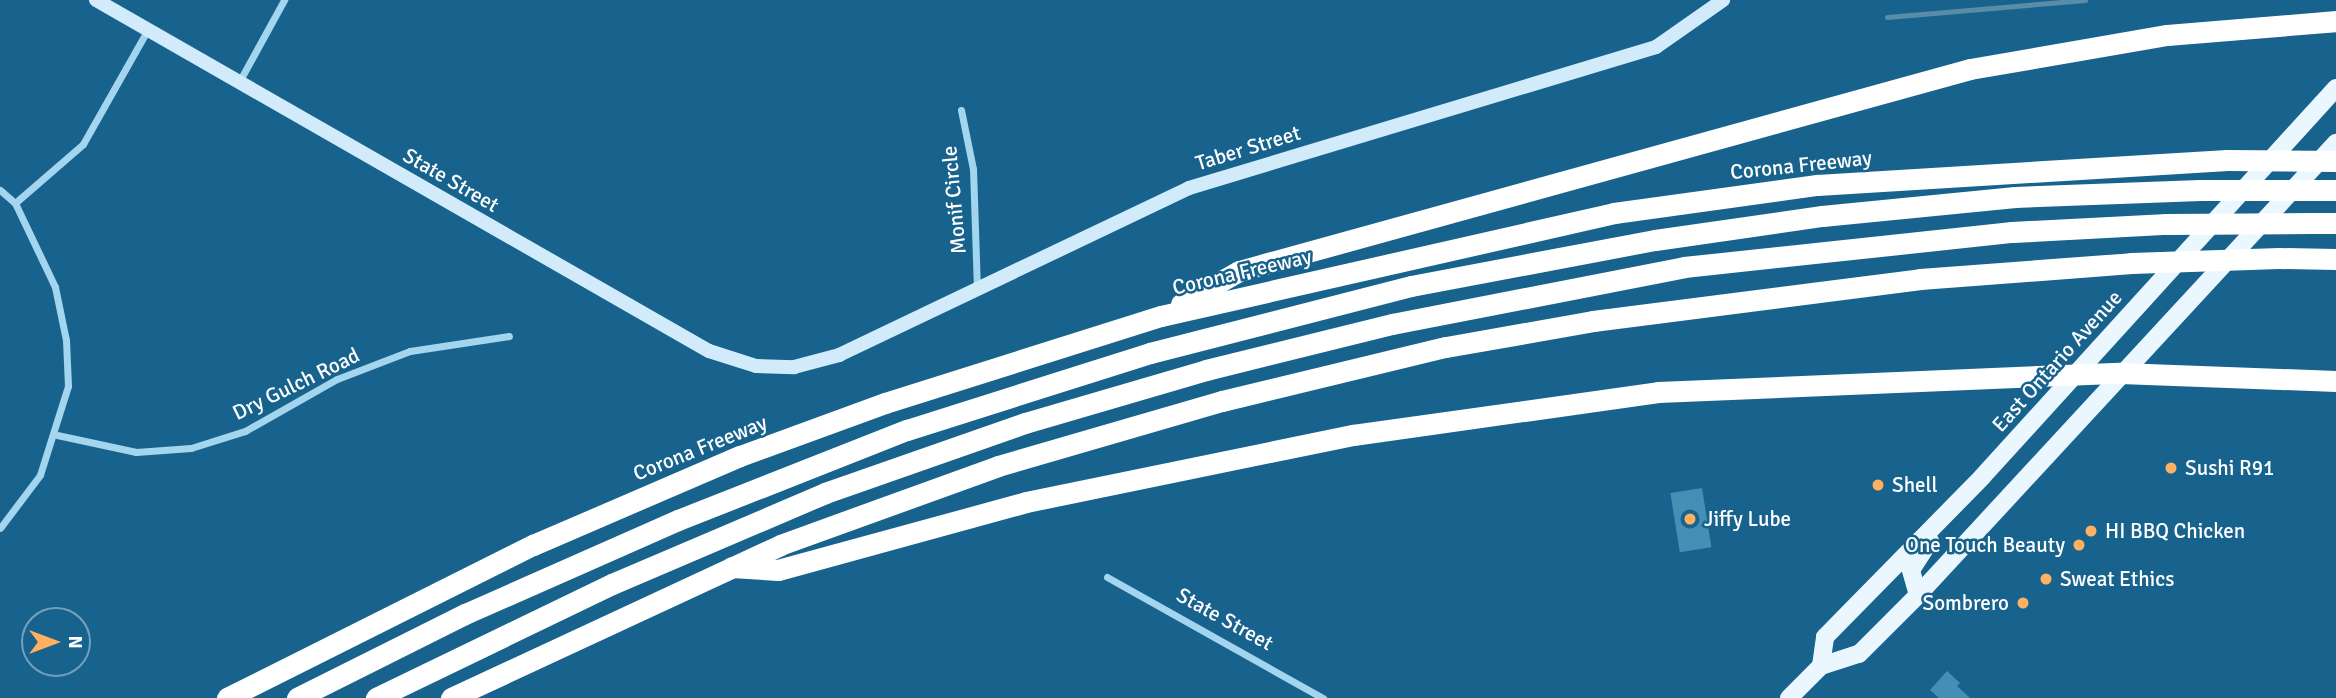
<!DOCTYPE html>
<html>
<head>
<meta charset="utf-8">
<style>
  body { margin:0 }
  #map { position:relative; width:2336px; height:698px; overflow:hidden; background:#18638d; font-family:Signika,sans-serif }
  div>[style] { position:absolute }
  .stream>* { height:5px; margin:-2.5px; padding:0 2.5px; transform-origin:2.5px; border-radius:2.5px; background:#588ca9 }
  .building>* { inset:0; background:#458fb7; transform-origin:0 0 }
  .street>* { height:7px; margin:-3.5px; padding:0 3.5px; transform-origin:3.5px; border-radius:3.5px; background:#a4d5ee }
  .secondary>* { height:14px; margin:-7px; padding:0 7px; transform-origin:7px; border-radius:7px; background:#d1ebfa }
  .primary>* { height:18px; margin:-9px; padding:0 9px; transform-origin:9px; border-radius:9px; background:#ebf7ff }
  .highway>* { height:21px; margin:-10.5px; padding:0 10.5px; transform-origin:10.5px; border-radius:10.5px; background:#fff }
  .highway-bridge>* { height:21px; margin:-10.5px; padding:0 10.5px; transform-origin:10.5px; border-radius:10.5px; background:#fff }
  .dots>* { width:19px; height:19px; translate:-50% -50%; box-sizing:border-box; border:4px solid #18638d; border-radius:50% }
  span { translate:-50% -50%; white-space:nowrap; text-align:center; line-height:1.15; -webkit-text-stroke:5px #18638d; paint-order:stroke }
  .street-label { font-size:21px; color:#fff }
  .poi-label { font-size:21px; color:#fff }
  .left { translate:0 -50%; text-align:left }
  .right { translate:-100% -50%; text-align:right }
  .north { position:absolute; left:21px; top:607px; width:70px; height:70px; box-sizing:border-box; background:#18638d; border:2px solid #74a1bb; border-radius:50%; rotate:90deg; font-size:19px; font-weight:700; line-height:28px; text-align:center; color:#fff }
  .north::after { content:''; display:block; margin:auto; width:24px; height:32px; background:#ffb161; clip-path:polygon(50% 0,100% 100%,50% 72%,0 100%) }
</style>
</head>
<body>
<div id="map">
  <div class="stream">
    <div style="left:1887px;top:17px;width:199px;rotate:-4.9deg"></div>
  </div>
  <div class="building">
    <div style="left:1702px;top:488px;width:60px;height:32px;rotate:81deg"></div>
    <div style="clip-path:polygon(1947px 671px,1960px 683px,1957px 686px,1970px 698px,1939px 698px,1930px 690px)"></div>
  </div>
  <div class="street">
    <div style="left:239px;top:82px;width:94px;rotate:-61.2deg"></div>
    <div style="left:961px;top:110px;width:60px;rotate:78.5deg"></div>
    <div style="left:973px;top:169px;width:118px;rotate:88.1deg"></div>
    <div style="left:0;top:190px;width:20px;rotate:41deg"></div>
    <div style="left:15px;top:203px;width:93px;rotate:64.5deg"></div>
    <div style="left:55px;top:287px;width:54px;rotate:78.3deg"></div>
    <div style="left:66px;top:340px;width:46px;rotate:87.5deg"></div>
    <div style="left:68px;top:386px;width:93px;rotate:107.5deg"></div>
    <div style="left:40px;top:475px;width:66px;rotate:127deg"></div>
    <div style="left:15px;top:203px;width:90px;rotate:-40.9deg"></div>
    <div style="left:83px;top:144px;width:132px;rotate:-60.5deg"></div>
    <div style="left:57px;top:435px;width:81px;rotate:12.1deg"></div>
    <div style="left:136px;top:452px;width:55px;rotate:-4.2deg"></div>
    <div style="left:191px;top:448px;width:57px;rotate:-17.5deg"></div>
    <div style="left:245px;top:431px;width:106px;rotate:-29.5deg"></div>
    <div style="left:337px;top:379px;width:78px;rotate:-21deg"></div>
    <div style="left:410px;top:351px;width:100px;rotate:-8.6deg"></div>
    <div style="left:1107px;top:577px;width:248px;rotate:29.3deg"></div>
  </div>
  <div class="secondary">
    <div style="left:96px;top:0;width:706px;rotate:29.8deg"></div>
    <div style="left:709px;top:351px;width:49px;rotate:17.7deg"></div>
    <div style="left:756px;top:366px;width:38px;rotate:2deg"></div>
    <div style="left:794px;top:367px;width:47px;rotate:-14.9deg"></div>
    <div style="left:839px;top:355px;width:388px;rotate:-25.5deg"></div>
    <div style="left:1189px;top:188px;width:488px;rotate:-16.8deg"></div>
    <div style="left:1656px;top:47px;width:82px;rotate:-35deg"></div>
  </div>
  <div class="primary">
    <div style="left:1918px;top:595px;width:26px;rotate:-106deg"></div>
    <div style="left:1911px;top:570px;width:35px;rotate:-57deg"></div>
    <div style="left:1821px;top:666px;width:29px;rotate:-82deg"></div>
    <div style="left:1825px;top:637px;width:224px;rotate:-45.5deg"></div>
    <div style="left:1982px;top:477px;width:526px;rotate:-47.7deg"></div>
    <div style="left:1789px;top:698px;width:45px;rotate:-45deg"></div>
    <div style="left:1821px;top:666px;width:40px;rotate:-18deg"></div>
    <div style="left:1859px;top:654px;width:83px;rotate:-45deg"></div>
    <div style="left:1918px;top:595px;width:616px;rotate:-47.24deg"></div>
  </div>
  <div class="highway">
    <div style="left:2311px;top:223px;width:25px"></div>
    <div style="left:2279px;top:258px;width:57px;rotate:1deg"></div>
    <div style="left:1181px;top:304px;width:67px;rotate:-29.6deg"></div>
    <div style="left:1239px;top:271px;width:758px;rotate:-15.45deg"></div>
    <div style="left:1970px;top:69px;width:200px;rotate:-9.8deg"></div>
    <div style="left:2167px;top:35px;width:170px;rotate:-4.7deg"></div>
    <div style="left:732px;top:567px;width:46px;rotate:3.7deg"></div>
    <div style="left:778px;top:570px;width:257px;rotate:-15.3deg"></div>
    <div style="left:1026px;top:502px;width:334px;rotate:-11.6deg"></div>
    <div style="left:1353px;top:435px;width:308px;rotate:-8deg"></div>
    <div style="left:1658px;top:392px;width:462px;rotate:-2.4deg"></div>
    <div style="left:2120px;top:373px;width:216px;rotate:2.1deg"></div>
    <div style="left:227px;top:698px;width:342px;rotate:-26.6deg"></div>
    <div style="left:533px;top:545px;width:225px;rotate:-23.3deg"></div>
    <div style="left:740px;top:456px;width:154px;rotate:-20.1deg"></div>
    <div style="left:885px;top:403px;width:289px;rotate:-17.5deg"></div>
    <div style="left:1161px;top:316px;width:465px;rotate:-12.8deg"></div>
    <div style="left:1614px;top:213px;width:205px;rotate:-7.9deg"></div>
    <div style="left:1817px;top:185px;width:411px;rotate:-3.5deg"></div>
    <div style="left:297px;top:698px;width:188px;rotate:-26.6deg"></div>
    <div style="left:465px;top:614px;width:233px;rotate:-23.8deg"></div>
    <div style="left:678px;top:520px;width:246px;rotate:-21.5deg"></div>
    <div style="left:907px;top:430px;width:255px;rotate:-17.6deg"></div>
    <div style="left:1150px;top:353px;width:269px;rotate:-14.4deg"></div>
    <div style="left:1411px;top:286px;width:248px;rotate:-10.7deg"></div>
    <div style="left:1655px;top:240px;width:169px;rotate:-8.2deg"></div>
    <div style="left:1822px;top:216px;width:194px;rotate:-5.6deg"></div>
    <div style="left:2015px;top:197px;width:185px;rotate:-2.2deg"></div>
    <div style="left:376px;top:698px;width:262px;rotate:-25.8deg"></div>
    <div style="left:612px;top:584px;width:232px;rotate:-23.1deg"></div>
    <div style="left:825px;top:493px;width:212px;rotate:-19.3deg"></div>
    <div style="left:1025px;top:423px;width:189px;rotate:-16.3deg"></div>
    <div style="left:1206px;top:370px;width:192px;rotate:-13.9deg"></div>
    <div style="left:1392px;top:324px;width:298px;rotate:-11deg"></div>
    <div style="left:1684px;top:267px;width:330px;rotate:-6.1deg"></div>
    <div style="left:2012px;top:232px;width:155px;rotate:-3deg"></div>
    <div style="left:451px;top:698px;width:363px;rotate:-24.9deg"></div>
    <div style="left:780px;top:545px;width:232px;rotate:-19.9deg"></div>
    <div style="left:998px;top:466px;width:233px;rotate:-16.2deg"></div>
    <div style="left:1222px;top:401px;width:230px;rotate:-13.6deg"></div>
    <div style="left:1446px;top:347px;width:149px;rotate:-10deg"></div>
    <div style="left:1593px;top:321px;width:330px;rotate:-7.3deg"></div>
    <div style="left:1920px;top:279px;width:212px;rotate:-4.3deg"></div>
  </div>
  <div class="highway-bridge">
    <div style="left:2227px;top:160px;width:109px;rotate:0.5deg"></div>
    <div style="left:2200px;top:190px;width:136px"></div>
    <div style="left:2167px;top:224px;width:144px;rotate:-0.4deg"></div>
    <div style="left:2131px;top:263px;width:148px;rotate:-1.9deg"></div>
  </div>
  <div class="dots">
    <div style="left:2171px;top:468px;background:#ffb161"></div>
    <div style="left:1878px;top:485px;background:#ffb161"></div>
    <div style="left:1690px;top:519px;background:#ffb161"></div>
    <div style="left:2091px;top:531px;background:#ffb161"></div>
    <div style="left:2079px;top:545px;background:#ffb161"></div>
    <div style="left:2046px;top:579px;background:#ffb161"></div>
    <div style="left:2023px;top:603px;background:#ffb161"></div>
  </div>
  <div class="street-label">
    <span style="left:1248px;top:148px;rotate:-17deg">Taber Street</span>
    <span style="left:1801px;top:165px;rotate:-6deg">Corona Freeway</span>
    <span style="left:451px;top:180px;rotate:30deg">State Street</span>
    <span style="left:954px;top:200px;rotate:-95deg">Monif Circle</span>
    <span style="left:1242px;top:272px;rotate:-13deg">Corona Freeway</span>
    <span style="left:2057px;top:361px;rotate:-48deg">East Ontario Avenue</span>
    <span style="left:296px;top:384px;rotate:-26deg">Dry Gulch Road</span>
    <span style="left:700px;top:448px;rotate:-22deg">Corona Freeway</span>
    <span style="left:1225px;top:619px;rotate:29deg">State Street</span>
  </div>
  <div class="poi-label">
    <span class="left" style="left:2185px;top:468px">Sushi R91</span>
    <span class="left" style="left:1892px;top:485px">Shell</span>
    <span class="left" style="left:1704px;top:519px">Jiffy Lube</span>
    <span class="left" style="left:2105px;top:531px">HI BBQ Chicken</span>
    <span class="right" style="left:2065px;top:545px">One Touch Beauty</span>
    <span class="left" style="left:2060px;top:579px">Sweat Ethics</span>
    <span class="right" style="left:2009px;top:603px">Sombrero</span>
  </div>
  <div class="north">N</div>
</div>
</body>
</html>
